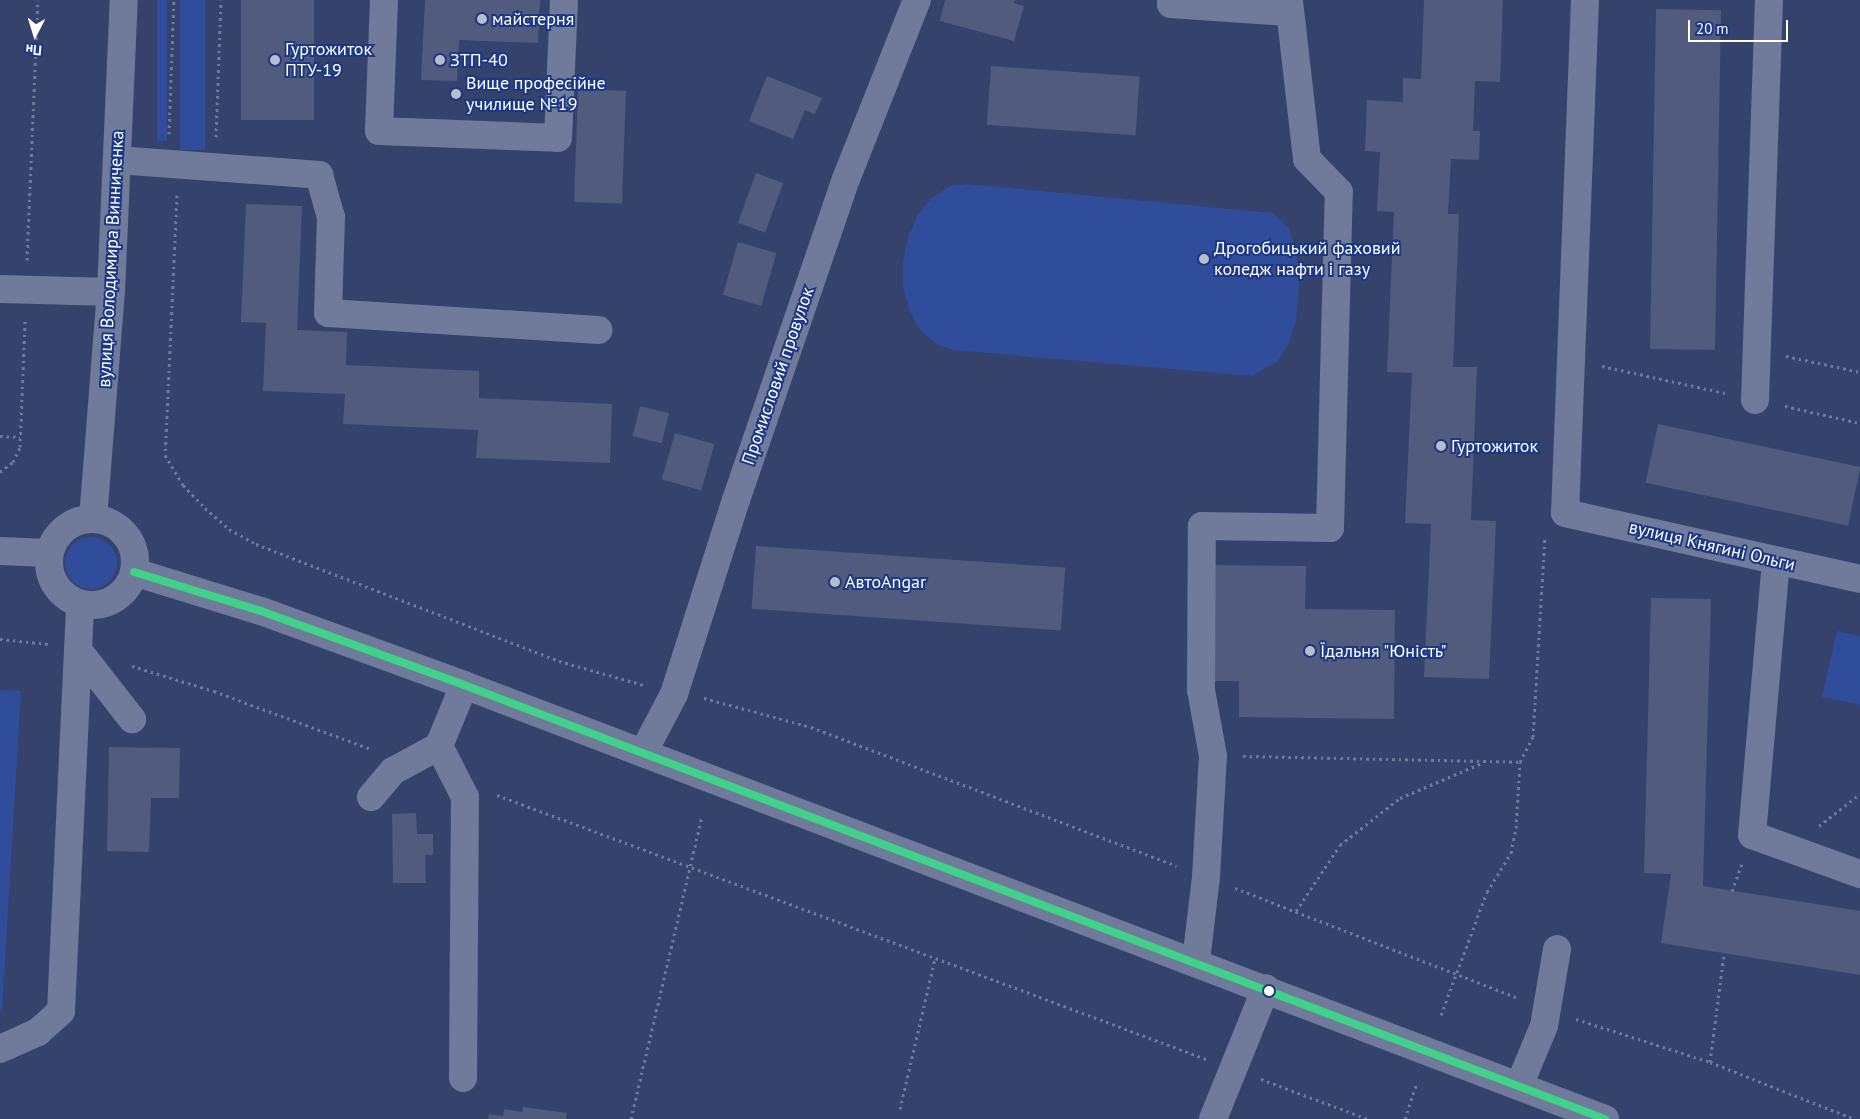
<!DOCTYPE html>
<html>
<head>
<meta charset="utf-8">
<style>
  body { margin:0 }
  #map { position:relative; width:1860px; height:1119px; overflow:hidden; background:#34426c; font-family:"PT Sans",sans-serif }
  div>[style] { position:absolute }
  .green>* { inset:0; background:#304d9b; transform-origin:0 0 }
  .round { border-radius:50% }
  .building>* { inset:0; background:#505b7d; transform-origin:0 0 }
  .path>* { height:3px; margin-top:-1.5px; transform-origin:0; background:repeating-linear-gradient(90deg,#707a9a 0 2.5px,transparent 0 6.5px) }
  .minor>* { height:28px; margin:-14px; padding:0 14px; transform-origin:14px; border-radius:14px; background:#707a9a }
  .minor>.ring { margin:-14px; padding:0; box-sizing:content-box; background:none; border:28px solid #707a9a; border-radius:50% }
  .bus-1>* { height:8px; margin:-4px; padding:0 4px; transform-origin:4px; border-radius:4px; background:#40d288 }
  .dots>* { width:14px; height:14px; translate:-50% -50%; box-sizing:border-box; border:2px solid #1c3784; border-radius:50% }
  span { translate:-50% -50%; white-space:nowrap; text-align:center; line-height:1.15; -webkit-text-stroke:4px #1c3784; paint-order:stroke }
  .poi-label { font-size:18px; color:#fff }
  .left { translate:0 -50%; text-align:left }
  .street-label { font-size:18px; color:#fff }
  .north { position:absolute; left:10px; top:10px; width:50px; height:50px; -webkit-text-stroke:4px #1c3784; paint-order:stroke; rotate:185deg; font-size:14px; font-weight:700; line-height:20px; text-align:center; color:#fff }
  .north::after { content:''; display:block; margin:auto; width:18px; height:22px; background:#fff; clip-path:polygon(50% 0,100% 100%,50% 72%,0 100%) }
  .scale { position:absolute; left:1688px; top:20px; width:100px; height:22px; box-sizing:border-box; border:2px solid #fff; border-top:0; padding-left:6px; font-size:15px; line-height:18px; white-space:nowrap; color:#fff; -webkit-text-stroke:4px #1c3784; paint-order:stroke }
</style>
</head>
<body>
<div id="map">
  <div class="green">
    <div style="left:157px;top:0;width:10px;height:141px"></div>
    <div style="left:180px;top:0;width:25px;height:150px"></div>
    <div style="clip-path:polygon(968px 184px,1273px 213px,1289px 228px,1300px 271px,1296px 322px,1288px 345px,1277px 362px,1252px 376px,954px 350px,936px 344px,921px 331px,910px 312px,903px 288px,903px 262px,908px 237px,918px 214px,933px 197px,950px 186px)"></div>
    <div class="round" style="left:65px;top:537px;width:52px;height:52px"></div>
    <div style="clip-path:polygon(1837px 631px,1860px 636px,1860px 705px,1822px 697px)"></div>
    <div style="clip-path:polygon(0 690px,21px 691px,2px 1011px,0 1011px)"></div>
  </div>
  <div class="building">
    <div style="left:241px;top:0;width:73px;height:120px"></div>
    <div style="clip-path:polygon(425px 0,540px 0,538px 43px,459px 40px,457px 81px,421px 80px)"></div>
    <div style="clip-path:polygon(945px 0,1015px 0,1014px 3px,1024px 6px,1014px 41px,940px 21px)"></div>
    <div style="clip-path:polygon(1424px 0,1503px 0,1500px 82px,1475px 81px,1473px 131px,1480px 131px,1479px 160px,1451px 159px,1448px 214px,1459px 214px,1453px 367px,1477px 367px,1471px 520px,1496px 521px,1489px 679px,1424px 677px,1431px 524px,1405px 523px,1412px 373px,1387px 372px,1394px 212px,1377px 211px,1380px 152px,1365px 151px,1367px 100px,1403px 102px,1403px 78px,1421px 79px)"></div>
    <div style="left:1656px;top:9px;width:65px;height:340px;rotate:1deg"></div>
    <div style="left:991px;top:66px;width:149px;height:59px;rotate:4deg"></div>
    <div style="clip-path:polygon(767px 76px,822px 98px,815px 114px,805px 110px,793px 139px,749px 121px)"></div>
    <div style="left:578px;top:89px;width:48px;height:113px;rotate:2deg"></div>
    <div style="left:756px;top:173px;width:29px;height:53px;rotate:20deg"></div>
    <div style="clip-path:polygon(246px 204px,302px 206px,297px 330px,347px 332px,346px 365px,479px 371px,479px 398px,612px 404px,610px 463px,476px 458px,478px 430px,343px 424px,345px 394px,263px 391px,266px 323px,241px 322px)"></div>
    <div style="left:738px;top:242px;width:40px;height:55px;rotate:16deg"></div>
    <div style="left:640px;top:406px;width:30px;height:31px;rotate:14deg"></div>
    <div style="left:1658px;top:424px;width:207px;height:60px;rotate:12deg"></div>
    <div style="left:675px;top:433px;width:41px;height:48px;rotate:16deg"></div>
    <div style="left:756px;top:546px;width:310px;height:63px;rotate:4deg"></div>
    <div style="clip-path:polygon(1209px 565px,1306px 566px,1305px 609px,1395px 610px,1394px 719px,1239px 717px,1239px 681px,1207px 681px)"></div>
    <div style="clip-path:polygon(1651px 598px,1711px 599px,1703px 886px,1860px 911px,1860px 975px,1661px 943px,1671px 874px,1644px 873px)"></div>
    <div style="clip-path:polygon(109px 747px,180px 748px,179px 798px,151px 798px,149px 852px,107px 851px)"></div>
    <div style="clip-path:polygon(416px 813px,417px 834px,433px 834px,433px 855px,425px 855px,426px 883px,393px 883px,392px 814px)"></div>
    <div style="clip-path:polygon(523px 1107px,567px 1113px,566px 1119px,488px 1119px,489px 1114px,503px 1116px,504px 1109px,522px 1112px)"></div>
  </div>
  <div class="path">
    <div style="left:169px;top:134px;width:134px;rotate:-87.9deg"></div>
    <div style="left:216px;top:137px;width:137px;rotate:-87.9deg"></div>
    <div style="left:177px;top:195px;width:260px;rotate:92.6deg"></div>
    <div style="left:165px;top:455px;width:35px;rotate:59deg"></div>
    <div style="left:183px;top:485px;width:32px;rotate:46deg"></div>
    <div style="left:205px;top:508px;width:32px;rotate:41deg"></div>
    <div style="left:229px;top:529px;width:31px;rotate:29deg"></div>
    <div style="left:256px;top:544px;width:325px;rotate:21.1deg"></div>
    <div style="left:559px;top:661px;width:88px;rotate:15.8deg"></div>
    <div style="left:27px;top:260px;width:260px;rotate:-87.6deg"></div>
    <div style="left:1786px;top:356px;width:76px;rotate:12.2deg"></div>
    <div style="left:1602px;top:366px;width:126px;rotate:12.4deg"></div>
    <div style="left:1785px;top:406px;width:77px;rotate:12.8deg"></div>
    <div style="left:0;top:436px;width:20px;rotate:3deg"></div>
    <div style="left:0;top:472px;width:16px;rotate:-38deg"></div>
    <div style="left:13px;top:462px;width:17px;rotate:-65deg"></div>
    <div style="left:20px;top:447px;width:126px;rotate:-87.7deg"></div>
    <div style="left:0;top:639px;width:48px;rotate:5.9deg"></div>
    <div style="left:132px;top:666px;width:86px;rotate:17deg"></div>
    <div style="left:214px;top:691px;width:167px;rotate:20.3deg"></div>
    <div style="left:704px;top:698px;width:111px;rotate:15.2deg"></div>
    <div style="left:811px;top:727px;width:391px;rotate:20.8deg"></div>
    <div style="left:1243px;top:756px;width:277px;rotate:1.2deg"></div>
    <div style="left:497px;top:795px;width:757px;rotate:20.42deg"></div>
    <div style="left:1819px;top:826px;width:52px;rotate:-38deg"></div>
    <div style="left:1235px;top:888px;width:305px;rotate:21.2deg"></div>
    <div style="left:1732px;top:891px;width:29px;rotate:-70deg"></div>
    <div style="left:1296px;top:911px;width:79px;rotate:-56.3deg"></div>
    <div style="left:1340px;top:845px;width:76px;rotate:-38.1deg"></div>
    <div style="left:1400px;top:798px;width:89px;rotate:-23.1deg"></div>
    <div style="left:1441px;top:1015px;width:131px;rotate:-69.5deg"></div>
    <div style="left:1487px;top:892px;width:46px;rotate:-58.4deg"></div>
    <div style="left:1511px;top:853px;width:25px;rotate:-79deg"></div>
    <div style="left:1516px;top:828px;width:66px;rotate:-86.5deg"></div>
    <div style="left:1520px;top:762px;width:28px;rotate:-63deg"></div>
    <div style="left:1533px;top:737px;width:200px;rotate:-86.6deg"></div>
    <div style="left:1576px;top:1019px;width:141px;rotate:17.8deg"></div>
    <div style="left:1710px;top:1062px;width:156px;rotate:21.5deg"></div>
    <div style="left:1710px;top:1062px;width:109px;rotate:-82.6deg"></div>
    <div style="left:1261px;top:1079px;width:114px;rotate:20.5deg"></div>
    <div style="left:900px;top:1109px;width:154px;rotate:-76.9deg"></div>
    <div style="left:631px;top:1119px;width:311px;rotate:-76.8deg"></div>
    <div style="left:1405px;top:1119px;width:38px;rotate:-72deg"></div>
  </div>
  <div class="minor">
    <div style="left:384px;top:0;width:131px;rotate:92.2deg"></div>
    <div style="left:379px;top:131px;width:179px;rotate:2.2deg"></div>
    <div style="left:558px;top:138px;width:138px;rotate:-87.5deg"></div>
    <div style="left:1171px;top:0;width:4px;rotate:90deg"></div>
    <div style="left:1171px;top:4px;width:117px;rotate:3.9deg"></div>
    <div style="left:1585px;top:0;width:513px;rotate:92.23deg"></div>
    <div style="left:1565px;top:513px;width:302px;rotate:12.6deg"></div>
    <div style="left:117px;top:160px;width:203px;rotate:4.2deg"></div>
    <div style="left:319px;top:175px;width:44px;rotate:74.1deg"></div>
    <div style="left:331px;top:217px;width:96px;rotate:91.8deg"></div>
    <div style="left:328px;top:313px;width:271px;rotate:3.6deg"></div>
    <div style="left:0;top:289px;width:111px;rotate:1.5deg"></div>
    <div style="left:1755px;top:400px;width:400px;rotate:-88deg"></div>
    <div class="ring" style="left:49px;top:519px;width:58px;height:58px"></div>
    <div style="left:93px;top:519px;width:228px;rotate:-85.5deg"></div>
    <div style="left:111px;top:292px;width:292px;rotate:-87.5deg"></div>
    <div style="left:0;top:551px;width:49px;rotate:2.3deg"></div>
    <div style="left:1776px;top:561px;width:275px;rotate:95deg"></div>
    <div style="left:1752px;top:835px;width:115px;rotate:19.9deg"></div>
    <div style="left:134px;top:572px;width:133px;rotate:17.1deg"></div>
    <div style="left:261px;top:611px;width:216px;rotate:20deg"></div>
    <div style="left:464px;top:685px;width:1221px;rotate:20.83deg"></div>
    <div style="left:78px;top:650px;width:88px;rotate:52deg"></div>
    <div style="left:643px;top:753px;width:67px;rotate:-62.3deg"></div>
    <div style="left:674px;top:694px;width:204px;rotate:-72.3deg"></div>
    <div style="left:736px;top:500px;width:339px;rotate:-71.1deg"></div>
    <div style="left:846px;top:179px;width:193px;rotate:-68.4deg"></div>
    <div style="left:371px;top:797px;width:34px;rotate:-50deg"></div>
    <div style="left:393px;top:771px;width:52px;rotate:-28.5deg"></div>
    <div style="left:1196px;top:961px;width:85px;rotate:-83.2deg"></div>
    <div style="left:1206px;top:877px;width:121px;rotate:-86.7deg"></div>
    <div style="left:1213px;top:756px;width:67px;rotate:-100.3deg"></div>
    <div style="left:1201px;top:690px;width:164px;rotate:-89.7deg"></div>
    <div style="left:1202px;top:526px;width:128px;rotate:0.9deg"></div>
    <div style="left:1330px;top:528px;width:336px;rotate:-88.5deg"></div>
    <div style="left:1339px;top:192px;width:46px;rotate:-134.1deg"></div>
    <div style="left:1307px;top:159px;width:160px;rotate:-96.5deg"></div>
    <div style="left:0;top:1049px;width:42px;rotate:-24.1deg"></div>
    <div style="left:38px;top:1032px;width:31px;rotate:-42deg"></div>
    <div style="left:61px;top:1011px;width:407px;rotate:-87.3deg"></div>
    <div style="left:463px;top:1078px;width:281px;rotate:-89.6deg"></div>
    <div style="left:465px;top:797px;width:57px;rotate:-117deg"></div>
    <div style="left:439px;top:746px;width:66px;rotate:-67.7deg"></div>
    <div style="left:1519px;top:1086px;width:65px;rotate:-67.4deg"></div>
    <div style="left:1544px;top:1026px;width:78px;rotate:-80.4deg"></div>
    <div style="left:1213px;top:1119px;width:141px;rotate:-68deg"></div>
  </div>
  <div class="bus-1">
    <div style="left:134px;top:572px;width:133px;rotate:17.1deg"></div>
    <div style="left:261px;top:611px;width:216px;rotate:20deg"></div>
    <div style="left:464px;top:685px;width:1221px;rotate:20.83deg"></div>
  </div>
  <div class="dots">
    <div style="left:482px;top:19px;background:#b8bdcc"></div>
    <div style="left:275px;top:60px;background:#b8bdcc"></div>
    <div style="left:440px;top:60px;background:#b8bdcc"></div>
    <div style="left:456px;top:94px;background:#b8bdcc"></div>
    <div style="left:1204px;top:259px;background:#b8bdcc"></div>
    <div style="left:1441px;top:446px;background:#b8bdcc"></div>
    <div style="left:835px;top:582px;background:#b8bdcc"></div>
    <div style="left:1310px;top:651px;background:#b8bdcc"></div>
    <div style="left:1269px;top:991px;background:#fff"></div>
  </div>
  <div class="poi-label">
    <span class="left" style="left:492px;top:19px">майстерня</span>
    <span class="left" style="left:285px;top:60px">Гуртожиток<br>ПТУ-19</span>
    <span class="left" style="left:450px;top:60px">ЗТП-40</span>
    <span class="left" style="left:466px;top:94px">Вище професійне<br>училище №19</span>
    <span class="left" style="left:1214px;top:259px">Дрогобицький фаховий<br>коледж нафти і газу</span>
    <span class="left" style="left:1451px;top:446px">Гуртожиток</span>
    <span class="left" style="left:845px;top:582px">АвтоAngar</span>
    <span class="left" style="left:1320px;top:651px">Їдальня "Юність"</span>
  </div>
  <div class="street-label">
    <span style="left:111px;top:259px;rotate:-87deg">вулиця Володимира Винниченка</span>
    <span style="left:778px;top:376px;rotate:-71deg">Промисловий провулок</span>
    <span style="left:1712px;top:546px;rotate:13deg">вулиця Княгині Ольги</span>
  </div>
  <div class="north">Пн</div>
  <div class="scale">20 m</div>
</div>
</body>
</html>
